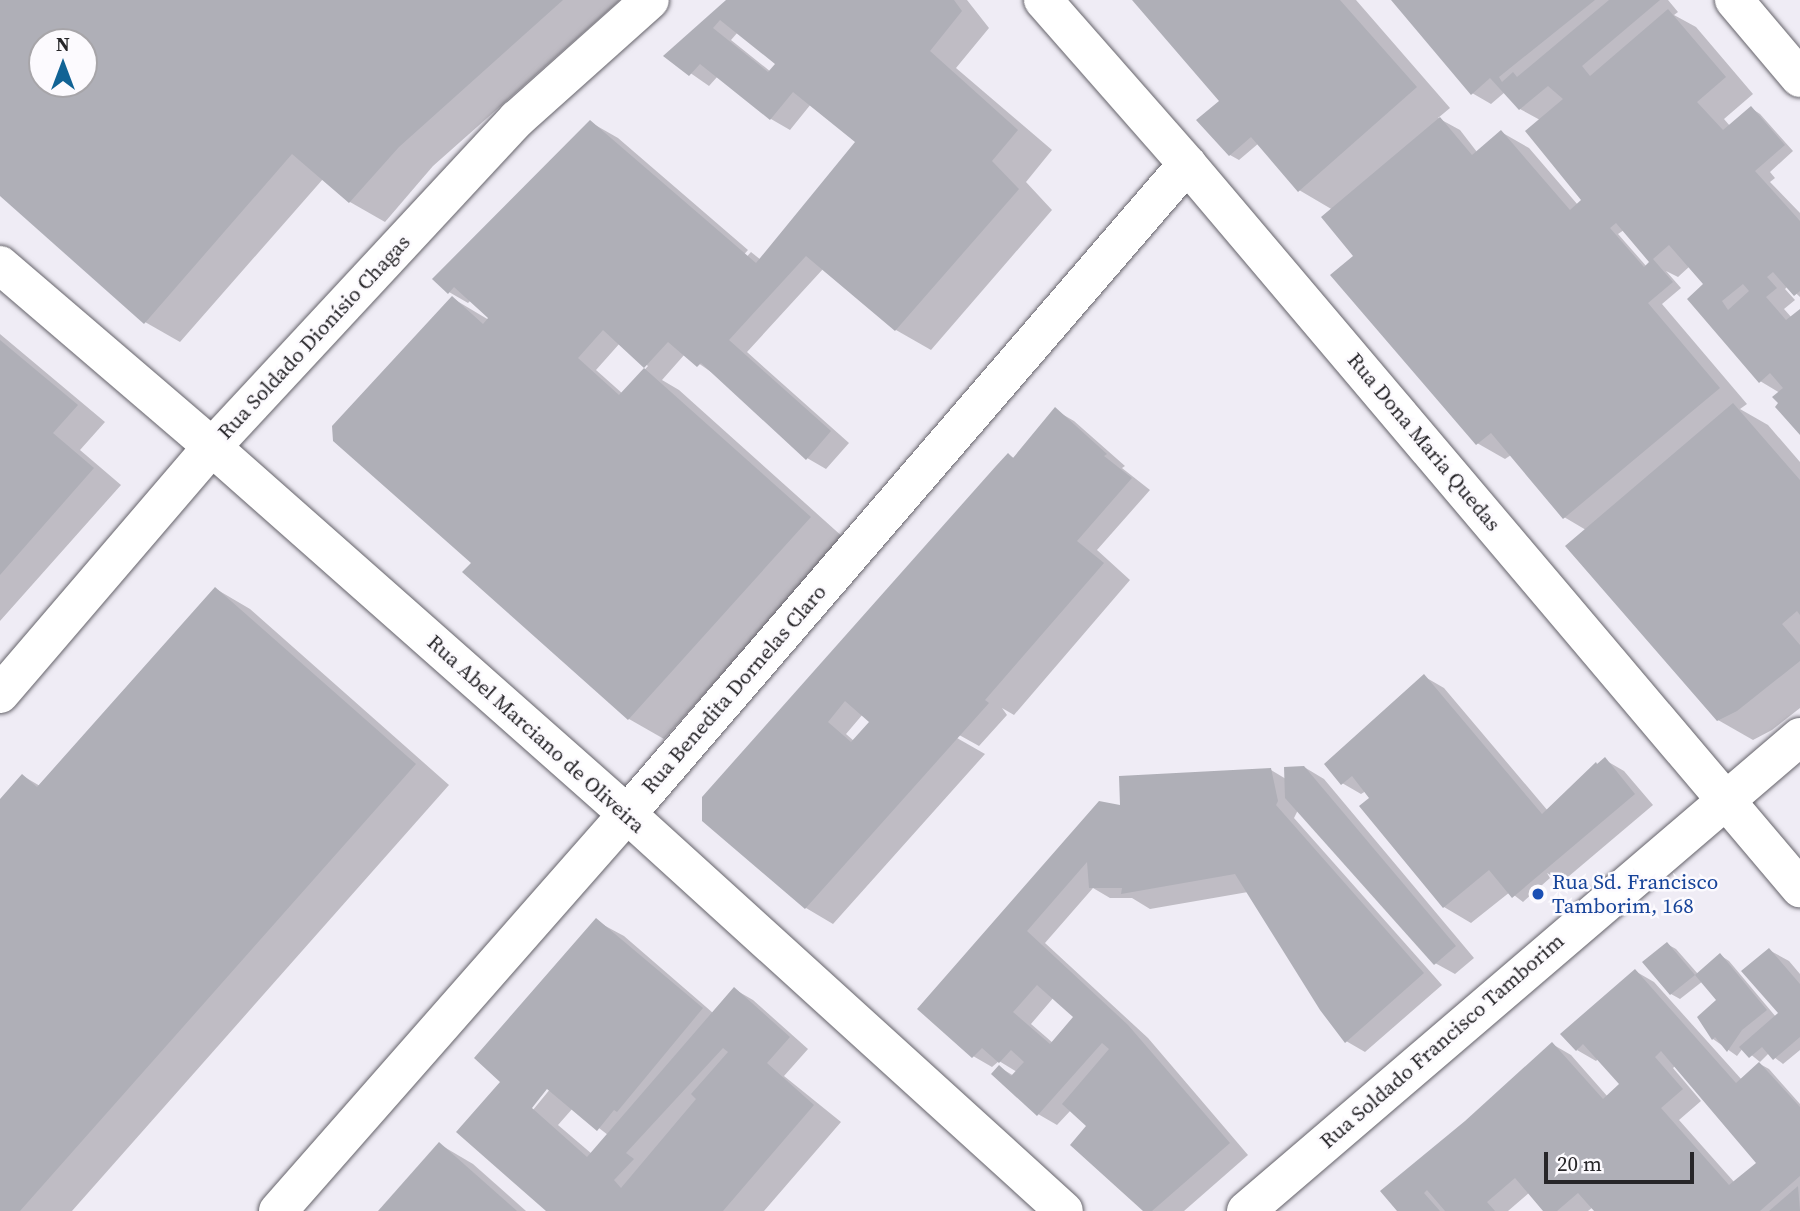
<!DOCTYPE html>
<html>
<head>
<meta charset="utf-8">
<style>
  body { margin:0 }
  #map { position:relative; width:1800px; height:1211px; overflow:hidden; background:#efecf5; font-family:"Source Serif 4",serif }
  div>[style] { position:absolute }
  .shadow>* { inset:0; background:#0003 }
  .building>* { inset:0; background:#afafb7 }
  .roads { filter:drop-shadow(0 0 2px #65636a) drop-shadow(0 0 2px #65636a) }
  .minor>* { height:38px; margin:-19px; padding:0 19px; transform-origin:19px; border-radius:19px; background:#fff }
  .dots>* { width:19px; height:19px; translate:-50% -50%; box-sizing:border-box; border:4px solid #fcfafe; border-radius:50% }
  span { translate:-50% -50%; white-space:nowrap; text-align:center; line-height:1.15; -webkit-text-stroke:5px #fcfafe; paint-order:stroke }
  .street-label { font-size:21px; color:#272629 }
  .transit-label { font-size:21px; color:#164399 }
  .left { translate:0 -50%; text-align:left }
  .north { position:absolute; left:28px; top:28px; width:70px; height:70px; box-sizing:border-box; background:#fcfafe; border:2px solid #a7a5a9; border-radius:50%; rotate:0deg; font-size:19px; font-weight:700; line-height:28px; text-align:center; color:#272629 }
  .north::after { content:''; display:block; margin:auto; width:24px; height:32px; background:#116395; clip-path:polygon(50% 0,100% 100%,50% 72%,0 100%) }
  .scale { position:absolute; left:1544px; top:1152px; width:150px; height:32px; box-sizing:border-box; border:4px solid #272629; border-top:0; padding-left:9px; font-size:21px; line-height:24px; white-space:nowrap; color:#272629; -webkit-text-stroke:5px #fcfafe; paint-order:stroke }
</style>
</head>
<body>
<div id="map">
  <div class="shadow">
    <div style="clip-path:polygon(evenodd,0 0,620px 0,433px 166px,385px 222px,350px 202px,323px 179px,180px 342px,145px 322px,0 195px,0 0,42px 42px,84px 42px,84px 84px,42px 84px,42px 42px)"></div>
    <div style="clip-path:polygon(evenodd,728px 0,967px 0,989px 28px,956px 68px,1052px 150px,1026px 182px,1052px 210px,931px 350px,896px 330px,823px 269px,747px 352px,849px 443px,826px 469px,807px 458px,717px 376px,685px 354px,662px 380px,679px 390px,844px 538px,664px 739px,629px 719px,452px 298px,494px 323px,471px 300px,468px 303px,449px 292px,434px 279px,590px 122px,618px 138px,748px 250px,672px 334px,674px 337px,751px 252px,761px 260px,858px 142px,811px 104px,790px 130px,771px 119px,718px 76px,709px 86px,666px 56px,728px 0,738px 32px,778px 64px,771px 72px,731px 40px,738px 32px,728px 0,620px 343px,648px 366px,623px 394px,596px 370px,620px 343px)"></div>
    <div style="clip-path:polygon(evenodd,1135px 0,1356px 0,1450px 108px,1438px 118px,1460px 130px,1477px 152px,1501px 132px,1529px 148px,1578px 205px,1584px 200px,1540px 120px,1520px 109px,1505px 92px,1491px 104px,1472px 93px,1393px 0,1668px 0,1678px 12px,1674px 15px,1696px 27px,1753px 94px,1724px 119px,1730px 126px,1751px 108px,1760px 114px,1793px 151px,1770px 172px,1775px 178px,1770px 182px,1800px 213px,1800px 297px,1788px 286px,1785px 289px,1795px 300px,1784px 309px,1792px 318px,1800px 311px,1800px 432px,1780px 393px,1760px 381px,1705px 284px,1690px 266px,1678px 277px,1666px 271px,1681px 288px,1662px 304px,1747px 404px,1740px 409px,1768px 425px,1800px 462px,1800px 708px,1772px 730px,1753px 740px,1718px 720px,1586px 530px,1564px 517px,1511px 455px,1505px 459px,1477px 443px,1355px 256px,1333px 210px,1299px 190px,1259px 143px,1239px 160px,1230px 155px,1222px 101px,1135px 0,1624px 230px,1652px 262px,1647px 267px,1618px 234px,1624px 230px)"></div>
    <div style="clip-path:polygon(0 334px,105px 422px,80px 450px,121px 485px,0 621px)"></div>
    <div style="clip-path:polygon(evenodd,1055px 410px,1074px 421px,1125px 466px,1122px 468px,1150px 490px,1097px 550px,1130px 580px,1014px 715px,1002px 708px,1007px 715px,979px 746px,952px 731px,950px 734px,985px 754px,833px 924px,806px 908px,704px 820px,1009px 455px,1015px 459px,1055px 410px,863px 714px,871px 722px,854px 741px,846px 734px,863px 714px)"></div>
    <div style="clip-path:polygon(216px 589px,250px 609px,449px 785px,72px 1211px,0 1211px,0 802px,23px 776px,40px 786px)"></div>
    <div style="clip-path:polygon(1425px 677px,1444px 688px,1548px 811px,1605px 760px,1624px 771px,1653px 805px,1562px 882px,1547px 873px,1550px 878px,1523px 902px,1510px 892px,1471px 923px,1444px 907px,1366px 791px,1361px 794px,1342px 783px)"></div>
    <div style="clip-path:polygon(evenodd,1304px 767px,1324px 779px,1474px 958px,1455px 974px,1435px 963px,1298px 810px,1294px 818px,1442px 985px,1365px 1052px,1346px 1041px,1248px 892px,1150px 909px,1132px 898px,1110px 898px,1093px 888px,1045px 943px,1148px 1038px,1248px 1155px,1184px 1211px,1145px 1211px,1089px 1125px,1071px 1110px,1057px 1125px,1038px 1114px,999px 1067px,1014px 1076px,1017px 1072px,999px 1061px,992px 1067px,973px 1056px,920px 1009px,1121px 808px,1271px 770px,1286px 779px,1304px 767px,1054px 997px,1076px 1017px,1053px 1043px,1031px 1024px,1054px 997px)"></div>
    <div style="clip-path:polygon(evenodd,596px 921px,624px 936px,713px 1013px,734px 989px,753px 1000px,808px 1049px,784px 1076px,841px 1122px,764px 1211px,548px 1211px,503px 1082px,596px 921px,547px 1088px,551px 1088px,528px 1116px,525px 1114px,547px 1088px,596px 921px,573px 1108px,608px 1135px,592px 1154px,558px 1125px,573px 1108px)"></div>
    <div style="clip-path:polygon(1667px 944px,1676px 949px,1698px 974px,1720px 955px,1729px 961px,1776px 1017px,1781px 1013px,1769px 950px,1789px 961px,1800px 974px,1800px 1050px,1783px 1064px,1769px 1053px,1760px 1062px,1743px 1048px,1737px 1056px,1713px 1039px,1699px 1017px,1719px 1000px,1703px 981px,1680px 999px,1671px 994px)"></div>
    <div style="clip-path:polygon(evenodd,1635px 971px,1654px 982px,1742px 1080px,1760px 1064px,1769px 1069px,1800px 1104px,1800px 1211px,1596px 1211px,1593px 1207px,1588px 1211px,1546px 1211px,1530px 1192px,1508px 1211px,1399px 1211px,1465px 1124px,1552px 1044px,1571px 1055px,1608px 1097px,1622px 1084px,1599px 1058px,1596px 1061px,1577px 1050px,1635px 971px,1676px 1065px,1759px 1163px,1735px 1183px,1679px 1120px,1701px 1101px,1673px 1068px,1676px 1065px)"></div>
    <div style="clip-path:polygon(439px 1144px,473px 1164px,526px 1211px,380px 1211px)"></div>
  </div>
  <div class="building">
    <div style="clip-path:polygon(evenodd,0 0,563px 0,399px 147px,349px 203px,292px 154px,144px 324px,0 196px,0 0,42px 42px,84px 42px,84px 84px,42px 84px,42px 42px)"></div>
    <div style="clip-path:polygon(evenodd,726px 0,954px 0,962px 11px,930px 51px,1018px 130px,992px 161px,1019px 189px,895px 331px,806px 256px,729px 340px,831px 431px,806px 460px,701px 363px,697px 367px,668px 342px,644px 368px,603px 330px,578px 358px,619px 395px,644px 368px,811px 517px,628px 720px,462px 572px,471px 563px,333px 441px,332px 426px,452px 296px,483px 324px,488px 318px,454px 287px,448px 294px,432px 279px,590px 120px,756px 263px,855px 142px,793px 92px,770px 120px,700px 64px,689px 76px,663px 56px,726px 0,720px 20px,775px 64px,768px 72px,713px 28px,720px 20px)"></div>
    <div style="clip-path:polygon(1132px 0,1340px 0,1417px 87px,1298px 192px,1251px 137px,1229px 156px,1196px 120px,1219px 101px)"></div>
    <div style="clip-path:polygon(evenodd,1391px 0,1595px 0,1499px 77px,1502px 82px,1513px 72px,1517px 77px,1609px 0,1660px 0,1582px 66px,1590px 76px,1668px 9px,1726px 77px,1697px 102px,1723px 130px,1751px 106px,1785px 145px,1755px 171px,1800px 221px,1800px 291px,1794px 296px,1773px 272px,1767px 277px,1777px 288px,1766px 297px,1786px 320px,1800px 309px,1800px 435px,1775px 407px,1778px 403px,1772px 397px,1783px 388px,1770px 373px,1759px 383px,1687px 299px,1703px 284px,1669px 245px,1653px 259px,1673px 282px,1648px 303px,1720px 388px,1563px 519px,1491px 433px,1476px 445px,1330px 275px,1353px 256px,1321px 217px,1440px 117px,1472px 155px,1501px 130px,1570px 210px,1581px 200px,1525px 131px,1563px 99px,1548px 86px,1519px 110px,1490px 78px,1471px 95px,1391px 0,1616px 223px,1649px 262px,1644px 267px,1610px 228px,1616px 223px,1391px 0,1743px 284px,1749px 291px,1728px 310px,1722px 301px,1743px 284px)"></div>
    <div style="clip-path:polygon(0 340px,78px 405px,53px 433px,94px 468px,0 575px)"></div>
    <div style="clip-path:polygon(1733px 403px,1800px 480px,1800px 615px,1797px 611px,1782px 624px,1800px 645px,1800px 661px,1737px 711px,1717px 721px,1565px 546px)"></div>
    <div style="clip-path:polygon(evenodd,1055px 407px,1107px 454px,1104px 456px,1132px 478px,1077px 541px,1104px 563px,985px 700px,989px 703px,805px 909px,702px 821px,702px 797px,996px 466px,1008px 453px,1013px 458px,1055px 407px,845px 701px,869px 722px,851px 742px,828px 722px,845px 701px)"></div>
    <div style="clip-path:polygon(215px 587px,416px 764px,20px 1211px,0 1211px,0 799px,22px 774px,37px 787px)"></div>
    <div style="clip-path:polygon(1424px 674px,1542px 814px,1596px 762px,1597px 764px,1605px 757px,1635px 794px,1512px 898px,1489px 870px,1443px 908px,1359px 806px,1369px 798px,1352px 776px,1341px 785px,1324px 764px)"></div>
    <div style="clip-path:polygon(1304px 766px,1456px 946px,1434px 965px,1285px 798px,1284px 767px)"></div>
    <div style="clip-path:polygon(evenodd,1271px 768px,1278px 801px,1276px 805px,1424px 973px,1345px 1043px,1320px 1010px,1235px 874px,1121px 894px,1122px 888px,1089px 888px,1087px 862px,1027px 931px,1128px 1025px,1230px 1143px,1152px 1211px,1143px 1211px,1070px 1145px,1086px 1126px,1062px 1104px,1109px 1049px,1102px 1043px,1037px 1116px,991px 1074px,999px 1065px,1011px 1076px,1024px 1062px,1011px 1050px,999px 1063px,982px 1048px,972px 1058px,917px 1009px,1099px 801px,1120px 805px,1119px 776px,1271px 768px,1037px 985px,1073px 1017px,1050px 1044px,1013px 1012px,1037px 985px)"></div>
    <div style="clip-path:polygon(evenodd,596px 918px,703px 1008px,617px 1112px,614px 1110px,597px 1131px,547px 1089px,532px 1108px,587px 1157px,734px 987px,790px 1037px,767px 1063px,814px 1105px,723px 1211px,546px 1211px,456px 1132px,500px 1082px,474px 1058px,596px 918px,723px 1048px,728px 1052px,691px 1094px,696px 1099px,621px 1188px,614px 1180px,634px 1159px,626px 1153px,723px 1048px)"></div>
    <div style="clip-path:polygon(1667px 942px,1695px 975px,1720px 953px,1767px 1010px,1742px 1030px,1727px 1052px,1715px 1037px,1712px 1040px,1697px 1017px,1716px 1000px,1695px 975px,1670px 995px,1642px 962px)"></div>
    <div style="clip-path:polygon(1769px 948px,1800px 984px,1800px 1037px,1773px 1060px,1762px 1047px,1749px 1058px,1739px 1047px,1778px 1013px,1741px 971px)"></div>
    <div style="clip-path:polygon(evenodd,1635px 969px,1736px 1083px,1759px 1062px,1800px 1107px,1800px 1176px,1760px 1211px,1594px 1211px,1578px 1193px,1557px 1211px,1543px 1211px,1515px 1178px,1487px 1202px,1495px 1211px,1445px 1211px,1427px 1190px,1424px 1193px,1440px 1211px,1397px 1211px,1380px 1191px,1465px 1121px,1552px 1042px,1603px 1099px,1619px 1084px,1583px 1044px,1576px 1051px,1560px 1034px,1635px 969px,1661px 1051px,1756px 1163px,1729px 1185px,1661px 1108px,1683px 1089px,1655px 1057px,1661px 1051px)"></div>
    <div style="clip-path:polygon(439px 1142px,517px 1211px,378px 1211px)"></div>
    <div style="clip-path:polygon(1798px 1186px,1800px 1211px,1769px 1211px)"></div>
  </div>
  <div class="roads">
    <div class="minor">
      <div style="left:1043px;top:0;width:218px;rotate:48.7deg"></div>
      <div style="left:1187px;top:164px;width:949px;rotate:49.75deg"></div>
      <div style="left:1734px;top:0;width:102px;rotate:49.8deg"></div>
      <div style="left:0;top:265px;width:279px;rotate:40.6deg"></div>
      <div style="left:212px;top:447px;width:554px;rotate:41.49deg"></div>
      <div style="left:627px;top:814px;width:590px;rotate:42.25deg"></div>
      <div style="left:0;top:694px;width:326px;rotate:-49.4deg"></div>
      <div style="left:212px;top:447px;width:448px;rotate:-47.1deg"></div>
      <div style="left:517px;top:119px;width:178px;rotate:-41.8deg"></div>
      <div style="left:278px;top:1211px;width:529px;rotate:-48.68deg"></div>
      <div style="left:627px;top:814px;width:858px;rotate:-49.25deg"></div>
      <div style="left:1246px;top:1211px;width:729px;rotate:-40.55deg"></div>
    </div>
  </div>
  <div class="dots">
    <div style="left:1538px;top:894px;background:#1a4fb4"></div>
  </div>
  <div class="street-label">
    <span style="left:314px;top:337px;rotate:-47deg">Rua Soldado Dionísio Chagas</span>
    <span style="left:1424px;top:442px;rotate:50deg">Rua Dona Maria Quedas</span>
    <span style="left:734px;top:689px;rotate:-49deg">Rua Benedita Dornelas Claro</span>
    <span style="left:536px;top:734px;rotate:42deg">Rua Abel Marciano de Oliveira</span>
    <span style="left:1442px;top:1041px;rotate:-41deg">Rua Soldado Francisco Tamborim</span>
  </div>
  <div class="transit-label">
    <span class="left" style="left:1552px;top:894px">Rua Sd. Francisco<br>Tamborim, 168</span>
  </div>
  <div class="north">N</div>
  <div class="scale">20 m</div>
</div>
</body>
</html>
